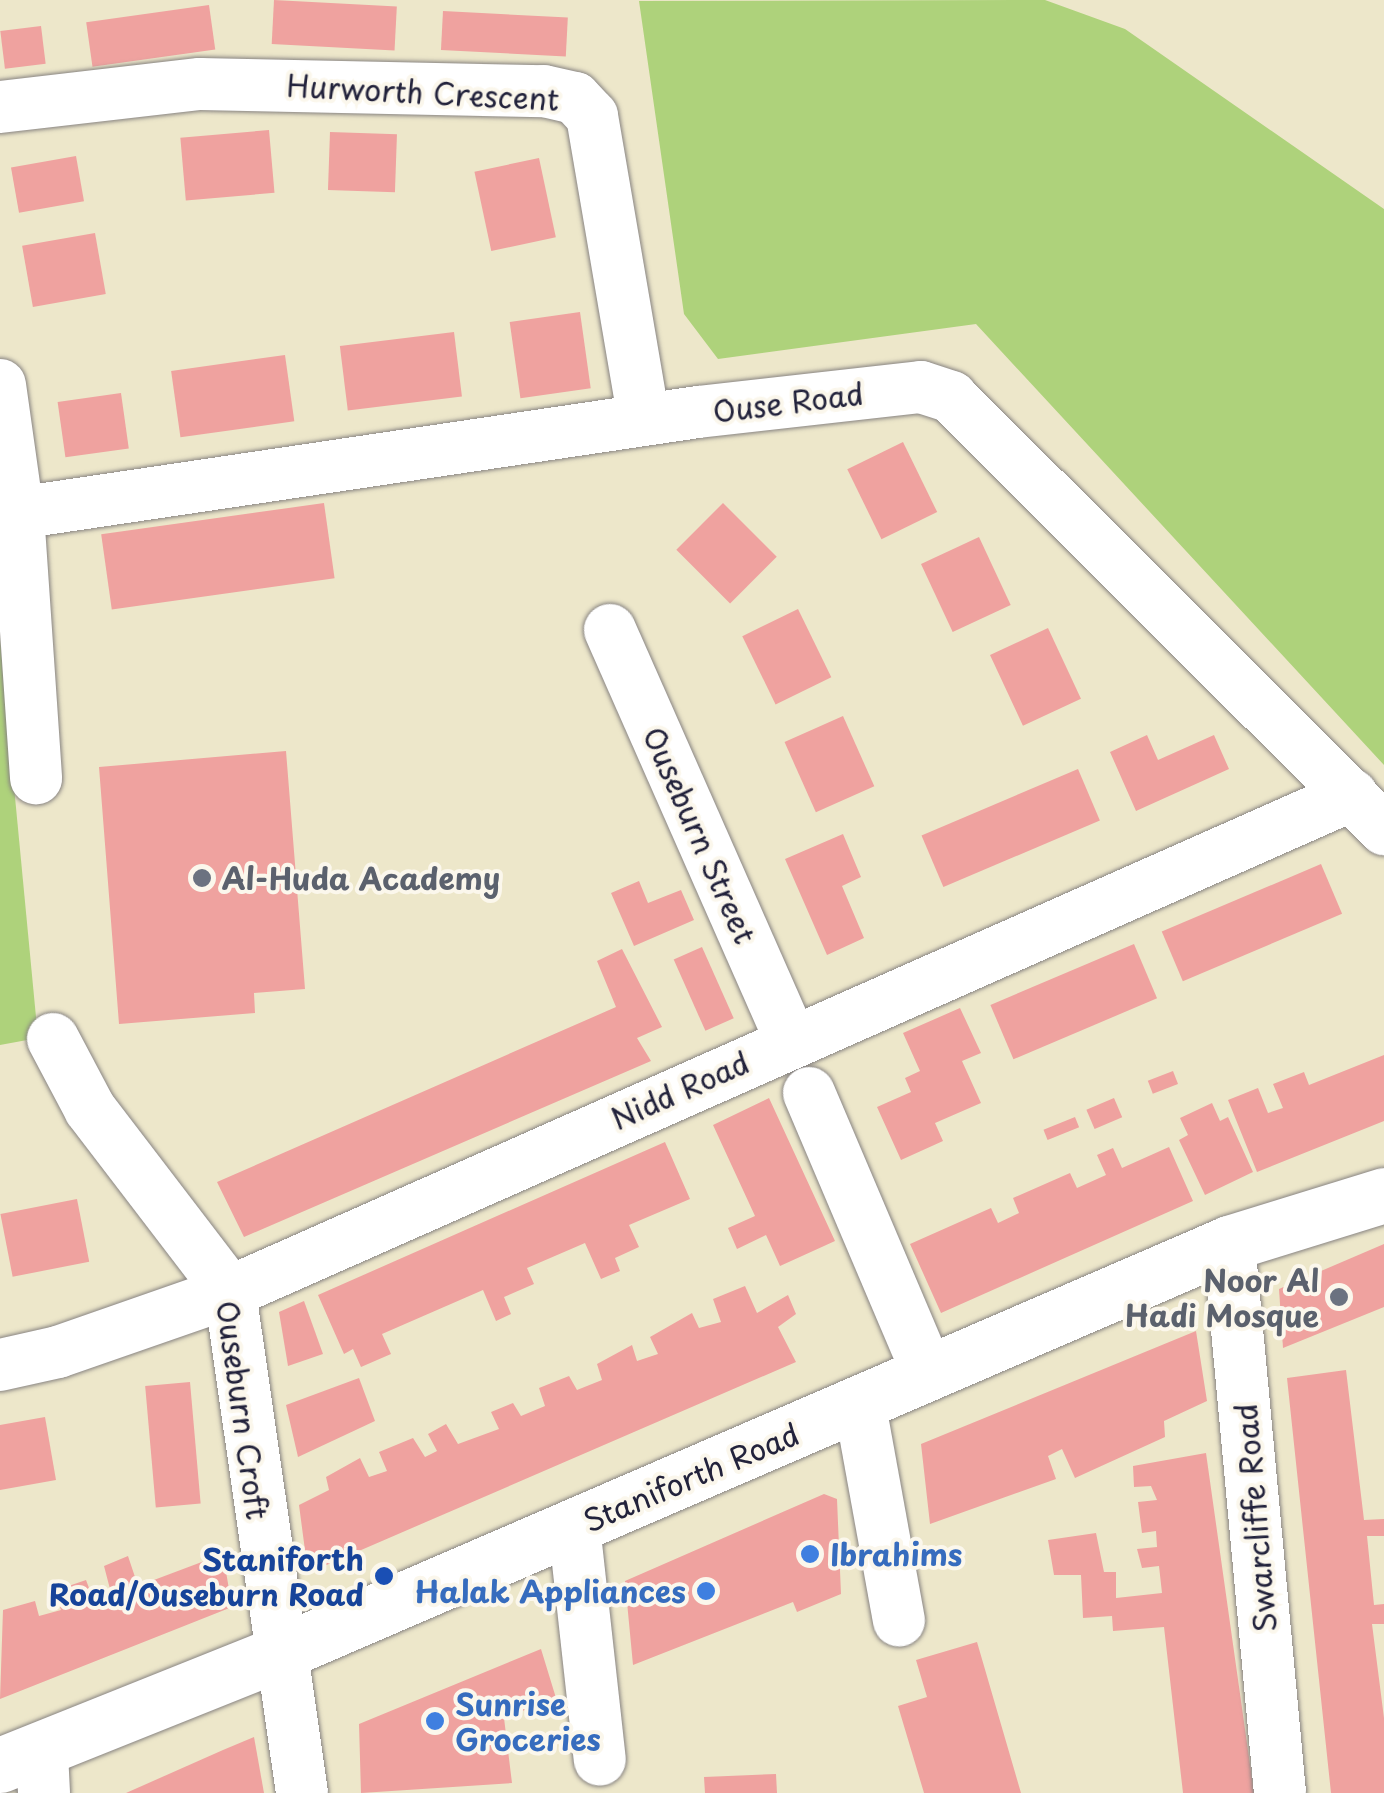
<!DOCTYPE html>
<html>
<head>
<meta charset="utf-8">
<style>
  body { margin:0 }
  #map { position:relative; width:1384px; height:1793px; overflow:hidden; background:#ede7ca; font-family:"Playpen Sans",sans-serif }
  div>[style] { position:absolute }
  .green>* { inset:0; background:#aed27b }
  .building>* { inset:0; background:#efa29f; transform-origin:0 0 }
  .roads { filter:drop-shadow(0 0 2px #888482) drop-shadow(0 0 2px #888482) }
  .minor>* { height:52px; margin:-26px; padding:0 26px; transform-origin:26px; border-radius:26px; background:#fff }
  .secondary>* { height:55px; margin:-27.5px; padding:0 27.5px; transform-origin:27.5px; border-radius:27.5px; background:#fff }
  .dots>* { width:28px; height:28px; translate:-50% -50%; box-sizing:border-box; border:5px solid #fbf7ec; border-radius:50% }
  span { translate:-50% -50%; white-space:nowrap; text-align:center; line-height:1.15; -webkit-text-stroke:8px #fbf7ec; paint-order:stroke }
  .street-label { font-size:30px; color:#22223b }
  .worship-label { font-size:30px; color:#5b616d; font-weight:700 }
  .left { translate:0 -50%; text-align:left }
  .right { translate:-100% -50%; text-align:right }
  .shop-label { font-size:30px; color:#366cbe; font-weight:700 }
  .transit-label { font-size:30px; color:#164399; font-weight:700 }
</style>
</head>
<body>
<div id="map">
  <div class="green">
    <div style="clip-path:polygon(1045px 0,1125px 29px,1384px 209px,1384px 765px,976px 324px,718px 359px,684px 314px,639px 1px)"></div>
    <div style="clip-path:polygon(0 640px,38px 1038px,0 1045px)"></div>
  </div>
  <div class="building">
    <div style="left:274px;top:0;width:123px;height:44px;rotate:3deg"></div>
    <div style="left:209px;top:5px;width:45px;height:124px;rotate:82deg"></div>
    <div style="left:443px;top:11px;width:125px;height:39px;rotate:3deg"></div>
    <div style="left:41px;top:26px;width:38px;height:41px;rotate:83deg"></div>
    <div style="left:269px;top:130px;width:63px;height:89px;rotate:85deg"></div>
    <div style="left:330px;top:132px;width:67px;height:58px;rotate:2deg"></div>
    <div style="left:76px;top:156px;width:46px;height:66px;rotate:80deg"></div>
    <div style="left:539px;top:158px;width:81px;height:66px;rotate:78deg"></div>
    <div style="left:95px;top:233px;width:62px;height:74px;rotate:80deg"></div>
    <div style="left:580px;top:312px;width:77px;height:71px;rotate:82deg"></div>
    <div style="left:454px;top:332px;width:65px;height:115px;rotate:83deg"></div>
    <div style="left:285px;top:355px;width:67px;height:115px;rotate:82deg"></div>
    <div style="left:121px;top:393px;width:56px;height:64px;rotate:82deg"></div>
    <div style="left:903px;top:442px;width:78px;height:62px;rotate:64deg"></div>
    <div style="left:324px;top:503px;width:76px;height:225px;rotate:82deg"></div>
    <div style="left:723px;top:503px;width:76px;height:66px;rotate:45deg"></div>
    <div style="left:979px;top:537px;width:75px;height:64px;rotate:65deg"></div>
    <div style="left:798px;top:609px;width:76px;height:62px;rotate:64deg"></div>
    <div style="left:1048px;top:628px;width:78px;height:64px;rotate:65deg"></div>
    <div style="left:843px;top:716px;width:77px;height:64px;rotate:66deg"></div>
    <div style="clip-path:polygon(1147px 735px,1158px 760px,1214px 735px,1229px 769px,1136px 811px,1110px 752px)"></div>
    <div style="clip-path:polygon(286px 751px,305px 989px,254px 993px,255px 1013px,119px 1024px,99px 767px)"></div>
    <div style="left:1078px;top:769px;width:56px;height:170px;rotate:67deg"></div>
    <div style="clip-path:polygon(843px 834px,861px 877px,842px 886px,864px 938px,827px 955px,785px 859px)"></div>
    <div style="left:1321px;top:864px;width:54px;height:173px;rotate:67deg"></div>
    <div style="clip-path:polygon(639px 881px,648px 903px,681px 890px,694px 920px,634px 946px,611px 893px)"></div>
    <div style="left:1134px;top:944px;width:59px;height:156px;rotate:67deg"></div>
    <div style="left:702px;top:947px;width:78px;height:31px;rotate:66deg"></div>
    <div style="clip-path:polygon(622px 949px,662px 1027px,637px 1038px,651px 1061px,244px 1237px,217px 1182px,616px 1007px,597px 961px)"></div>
    <div style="clip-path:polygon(960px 1008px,981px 1053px,962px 1061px,981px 1103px,935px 1123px,943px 1141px,901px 1160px,877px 1107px,911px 1092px,905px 1078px,920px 1071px,903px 1033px)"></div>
    <div style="clip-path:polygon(1384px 1055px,1384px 1121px,1257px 1172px,1228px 1100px,1258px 1088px,1268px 1113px,1283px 1108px,1273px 1084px,1304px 1072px,1309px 1085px)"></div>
    <div style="left:1173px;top:1071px;width:14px;height:27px;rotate:69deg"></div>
    <div style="clip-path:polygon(769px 1098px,835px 1241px,780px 1266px,766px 1235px,737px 1249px,728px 1228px,755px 1216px,713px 1125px)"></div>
    <div style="left:1114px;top:1098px;width:21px;height:30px;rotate:67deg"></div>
    <div style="clip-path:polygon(1212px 1103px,1220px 1121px,1228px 1117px,1253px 1172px,1205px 1195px,1179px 1140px,1188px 1135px,1180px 1118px)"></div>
    <div style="left:1075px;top:1117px;width:11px;height:34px;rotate:68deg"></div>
    <div style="clip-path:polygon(665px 1142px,690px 1199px,629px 1225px,639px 1247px,615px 1258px,620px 1271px,601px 1279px,585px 1243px,527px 1268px,534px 1284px,504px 1297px,511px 1314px,496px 1321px,483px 1290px,382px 1334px,391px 1354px,361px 1367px,353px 1349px,344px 1354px,318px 1295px)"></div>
    <div style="clip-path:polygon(1169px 1147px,1193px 1201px,941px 1313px,910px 1244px,991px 1208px,998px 1223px,1019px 1213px,1013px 1198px,1070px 1173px,1077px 1188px,1106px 1175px,1097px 1155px,1113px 1148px,1122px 1168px)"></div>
    <div style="left:77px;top:1199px;width:64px;height:78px;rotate:79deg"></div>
    <div style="clip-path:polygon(1384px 1244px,1384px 1307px,1283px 1348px,1279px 1289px)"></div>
    <div style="clip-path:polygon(745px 1286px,757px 1313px,788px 1295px,796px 1314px,778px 1327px,796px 1362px,308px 1573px,299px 1505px,329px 1490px,326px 1477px,360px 1458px,369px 1477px,387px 1471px,379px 1452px,413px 1438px,425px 1457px,437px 1451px,428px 1434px,446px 1424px,458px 1444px,499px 1429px,491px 1412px,513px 1403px,521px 1416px,545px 1406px,539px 1388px,569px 1376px,577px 1390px,602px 1380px,597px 1364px,632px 1345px,637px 1361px,658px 1354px,650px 1337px,692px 1313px,699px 1328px,721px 1322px,713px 1299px)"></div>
    <div style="clip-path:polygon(304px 1301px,323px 1354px,288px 1366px,279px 1312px)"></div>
    <div style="clip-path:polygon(1196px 1331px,1207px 1401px,1164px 1421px,1165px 1437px,1075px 1478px,1062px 1449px,1048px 1456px,1056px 1479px,930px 1524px,921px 1444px)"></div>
    <div style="clip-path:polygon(1346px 1370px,1364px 1520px,1384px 1519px,1384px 1536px,1367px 1536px,1374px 1605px,1384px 1604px,1384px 1624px,1372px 1624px,1384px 1718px,1384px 1793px,1331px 1793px,1287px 1378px)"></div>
    <div style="clip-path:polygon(359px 1378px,375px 1421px,298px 1457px,286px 1405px)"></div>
    <div style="left:190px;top:1382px;width:122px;height:45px;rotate:85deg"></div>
    <div style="clip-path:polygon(45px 1417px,56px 1480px,0 1490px,0 1425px)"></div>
    <div style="clip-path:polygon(1206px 1453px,1254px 1793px,1183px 1793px,1164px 1627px,1113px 1631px,1112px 1616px,1083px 1618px,1081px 1575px,1054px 1575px,1048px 1540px,1096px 1533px,1104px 1572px,1116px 1572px,1116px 1598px,1162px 1593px,1159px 1566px,1142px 1568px,1137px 1549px,1157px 1547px,1156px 1531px,1142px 1533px,1138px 1502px,1157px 1500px,1151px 1486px,1134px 1487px,1133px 1466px)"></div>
    <div style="clip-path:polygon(824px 1494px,837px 1499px,841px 1594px,797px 1612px,793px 1602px,633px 1665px,625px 1581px)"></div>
    <div style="clip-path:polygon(223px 1554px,232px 1607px,0 1699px,3px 1610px,35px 1601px,39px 1616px,61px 1610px,54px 1591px,86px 1580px,92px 1596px,110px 1589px,104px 1566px,128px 1556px,138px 1586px)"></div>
    <div style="clip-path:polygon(977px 1642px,1021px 1793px,924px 1793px,898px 1706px,927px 1697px,916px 1660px)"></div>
    <div style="clip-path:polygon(541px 1649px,556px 1698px,504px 1718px,512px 1783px,361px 1793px,359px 1724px)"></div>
    <div style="clip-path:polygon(254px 1737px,264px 1793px,126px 1793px,223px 1750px)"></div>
    <div style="clip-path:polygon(776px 1774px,777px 1793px,705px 1793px,704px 1777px)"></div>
  </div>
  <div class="roads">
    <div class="minor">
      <div style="left:0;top:107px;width:201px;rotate:-6.6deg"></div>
      <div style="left:200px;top:84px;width:344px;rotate:1.2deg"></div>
      <div style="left:544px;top:91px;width:32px;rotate:13deg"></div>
      <div style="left:575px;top:98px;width:25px;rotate:47deg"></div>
      <div style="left:592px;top:116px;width:308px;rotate:80.3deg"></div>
      <div style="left:0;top:385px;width:129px;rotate:82deg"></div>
      <div style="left:18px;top:513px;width:266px;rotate:86.1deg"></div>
      <div style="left:18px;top:513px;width:687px;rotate:-8.45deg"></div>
      <div style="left:698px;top:412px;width:224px;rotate:-6.4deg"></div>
      <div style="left:921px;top:387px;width:32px;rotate:18deg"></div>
      <div style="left:951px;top:397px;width:612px;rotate:44.93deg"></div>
      <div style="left:610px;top:630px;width:448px;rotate:66.2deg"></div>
      <div style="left:53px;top:1039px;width:79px;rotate:62.1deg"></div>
      <div style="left:90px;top:1109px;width:230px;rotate:52.6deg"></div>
      <div style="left:230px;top:1292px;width:506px;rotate:81.82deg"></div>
      <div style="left:809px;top:1093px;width:305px;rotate:67deg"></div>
      <div style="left:1229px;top:1243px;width:552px;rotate:84.7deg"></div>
      <div style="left:0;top:1365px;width:59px;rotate:-12.6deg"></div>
      <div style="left:58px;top:1352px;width:182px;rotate:-19.2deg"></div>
      <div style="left:230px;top:1292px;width:1227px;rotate:-23.89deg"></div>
      <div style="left:860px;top:1406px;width:218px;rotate:79.7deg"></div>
      <div style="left:574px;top:1526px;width:235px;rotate:83.7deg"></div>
      <div style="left:42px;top:1753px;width:40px;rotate:87.1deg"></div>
    </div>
    <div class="secondary">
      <div style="left:0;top:1765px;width:298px;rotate:-21.8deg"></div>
      <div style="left:277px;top:1654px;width:1037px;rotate:-23.35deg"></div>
      <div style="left:1229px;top:1243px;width:162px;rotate:-17.2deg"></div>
    </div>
  </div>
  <div class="dots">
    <div style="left:202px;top:878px;background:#6b7280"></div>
    <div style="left:1339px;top:1297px;background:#6b7280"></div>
    <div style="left:810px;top:1554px;background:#3f7fe0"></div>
    <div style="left:384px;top:1576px;background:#1a4fb4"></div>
    <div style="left:706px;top:1591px;background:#3f7fe0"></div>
    <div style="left:435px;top:1721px;background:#3f7fe0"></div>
  </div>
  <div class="street-label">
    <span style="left:423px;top:92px;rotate:3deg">Hurworth Crescent</span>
    <span style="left:788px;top:402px;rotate:-7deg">Ouse Road</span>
    <span style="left:700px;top:835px;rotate:66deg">Ouseburn Street</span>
    <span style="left:680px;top:1090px;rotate:-24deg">Nidd Road</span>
    <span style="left:243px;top:1410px;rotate:82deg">Ouseburn Croft</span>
    <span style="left:691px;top:1477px;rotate:-23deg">Staniforth Road</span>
    <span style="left:1255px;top:1518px;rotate:-95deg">Swarcliffe Road</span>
  </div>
  <div class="worship-label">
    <span class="left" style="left:222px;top:878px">Al-Huda Academy</span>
    <span class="right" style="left:1319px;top:1297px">Noor Al<br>Hadi Mosque</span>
  </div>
  <div class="shop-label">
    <span class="left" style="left:830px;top:1554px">Ibrahims</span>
    <span class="right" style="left:686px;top:1591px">Halak Appliances</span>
    <span class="left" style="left:455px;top:1721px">Sunrise<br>Groceries</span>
  </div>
  <div class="transit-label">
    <span class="right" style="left:364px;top:1576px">Staniforth<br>Road/Ouseburn Road</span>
  </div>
</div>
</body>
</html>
